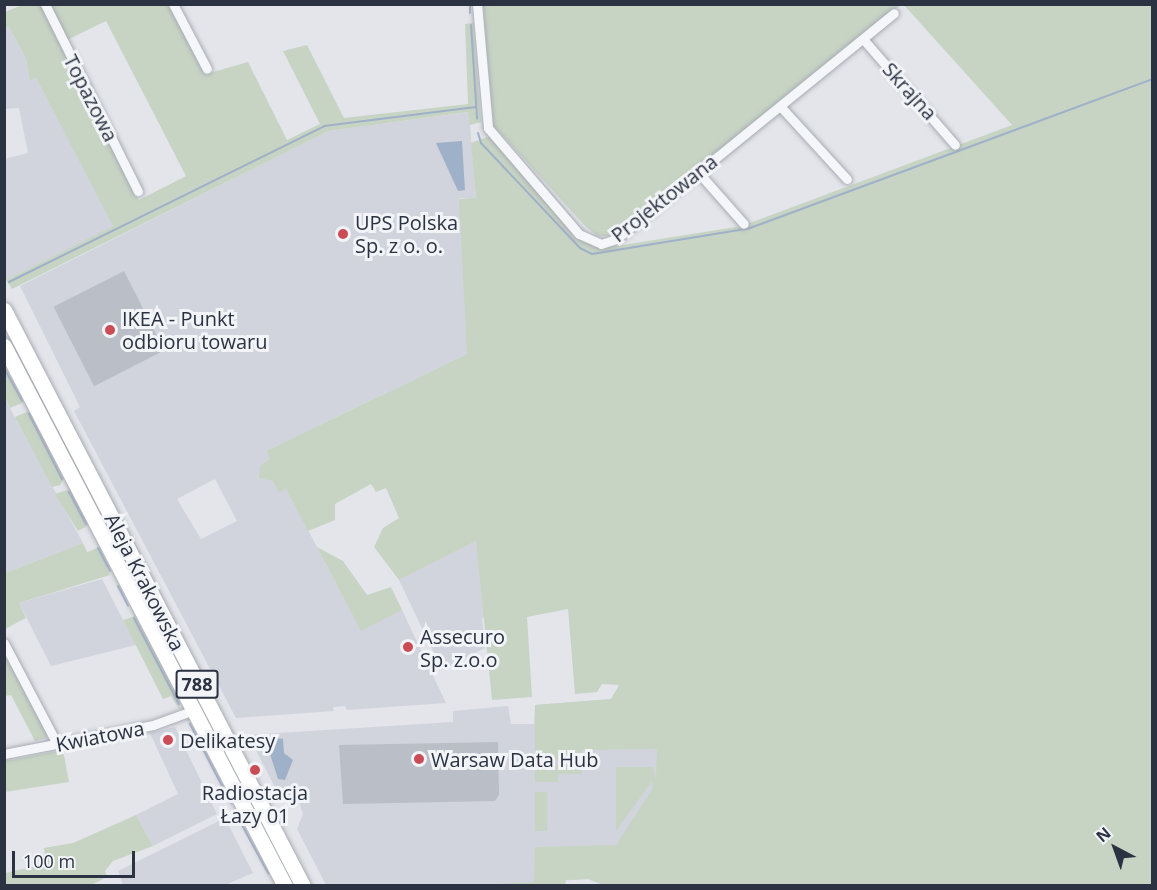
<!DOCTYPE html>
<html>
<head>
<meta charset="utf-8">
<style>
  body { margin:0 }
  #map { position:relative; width:1157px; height:890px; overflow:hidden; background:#e3e5ea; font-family:"Open Sans",sans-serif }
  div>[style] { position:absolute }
  .built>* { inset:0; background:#d1d4dc }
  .green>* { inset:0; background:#c7d4c4; transform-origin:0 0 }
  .water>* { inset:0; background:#9fb0c9 }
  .stream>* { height:2px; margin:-1px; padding:0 1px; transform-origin:1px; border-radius:1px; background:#9fb0c9 }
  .building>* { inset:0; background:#babec7; transform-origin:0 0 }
  .roads { filter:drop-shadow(0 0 2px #a8acb4) drop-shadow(0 0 2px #a8acb4) }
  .minor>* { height:9px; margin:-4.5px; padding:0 4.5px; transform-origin:4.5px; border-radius:4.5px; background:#f5f6f9 }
  .primary>* { height:15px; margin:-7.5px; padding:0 7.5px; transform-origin:7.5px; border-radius:7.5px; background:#fff }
  .dots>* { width:16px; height:16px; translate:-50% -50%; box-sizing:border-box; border:3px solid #f2f4f8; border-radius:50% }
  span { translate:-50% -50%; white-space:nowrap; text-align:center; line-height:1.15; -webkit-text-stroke:6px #f2f4f8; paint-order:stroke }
  .shield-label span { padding:2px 4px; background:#f2f4f8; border:2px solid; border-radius:4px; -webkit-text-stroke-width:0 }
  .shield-label { font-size:18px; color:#2b3242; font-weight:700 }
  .street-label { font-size:20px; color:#2b3242 }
  .poi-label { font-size:20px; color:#2b3242 }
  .left { translate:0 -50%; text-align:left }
  .frame { position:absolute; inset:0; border:6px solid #2b3242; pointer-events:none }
  .north { position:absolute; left:1085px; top:818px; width:60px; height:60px; -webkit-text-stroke:4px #f2f4f8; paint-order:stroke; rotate:319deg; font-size:16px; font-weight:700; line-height:24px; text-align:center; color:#2b3242 }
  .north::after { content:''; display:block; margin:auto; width:21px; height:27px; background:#2b3242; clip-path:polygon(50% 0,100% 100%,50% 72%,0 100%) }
  .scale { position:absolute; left:12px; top:851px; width:123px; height:27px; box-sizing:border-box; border:3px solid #2b3242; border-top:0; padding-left:8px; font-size:18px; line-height:21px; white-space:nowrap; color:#2b3242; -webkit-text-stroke:4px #f2f4f8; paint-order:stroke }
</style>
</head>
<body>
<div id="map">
  <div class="built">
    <div style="clip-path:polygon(9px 27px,26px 59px,30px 80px,36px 78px,114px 226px,6px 280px,4px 159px,28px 153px,19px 108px,5px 109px,5px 28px)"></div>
    <div style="clip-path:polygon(evenodd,469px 112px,476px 199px,459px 198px,1152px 885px,606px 886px,588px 879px,479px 886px,326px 885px,297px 829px,303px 814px,299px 802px,289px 795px,279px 795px,248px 735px,453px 722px,453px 711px,508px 706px,511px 724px,534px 724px,535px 705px,612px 699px,644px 642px,615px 593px,482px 618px,485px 648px,442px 670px,399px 580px,476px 541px,467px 354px,266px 451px,361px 630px,402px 610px,446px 703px,347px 710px,345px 706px,333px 707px,334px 711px,236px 718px,74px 411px,80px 407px,20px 286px,329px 131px,469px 112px,215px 479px,237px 521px,201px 539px,177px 499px,215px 479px)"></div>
    <div style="clip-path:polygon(4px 397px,83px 543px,5px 573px,4px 573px)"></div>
    <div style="clip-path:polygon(102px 579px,136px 645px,51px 666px,19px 603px)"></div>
    <div style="clip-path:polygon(175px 727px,217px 814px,153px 846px,136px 815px,178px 794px,150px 733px)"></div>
    <div style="clip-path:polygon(225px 818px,253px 873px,225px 885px,123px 885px,118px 871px)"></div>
  </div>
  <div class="green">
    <div style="clip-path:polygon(22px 5px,41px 5px,139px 200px,186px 176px,106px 21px,67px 40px,49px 5px,170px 5px,206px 74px,248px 62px,287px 140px,320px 124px,283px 51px,307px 45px,344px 118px,468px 104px,465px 24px,473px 23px,481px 122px,470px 125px,468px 112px,329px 131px,12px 289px,6px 280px,113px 226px,36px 78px,30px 81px,26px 59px,9px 27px,5px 28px,5px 12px)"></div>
    <div style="clip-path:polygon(483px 5px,901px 5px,611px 236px,598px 236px,586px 227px,493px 125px)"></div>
    <div style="clip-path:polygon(904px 5px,1152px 5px,1152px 885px,606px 886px,588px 879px,566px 880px,565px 885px,479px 885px,534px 882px,535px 847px,616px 845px,653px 788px,652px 781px,616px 831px,616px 767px,653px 767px,656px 779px,657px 749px,582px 750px,582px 761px,535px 760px,535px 705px,611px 699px,619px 685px,602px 684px,597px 692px,575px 694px,568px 609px,527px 617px,532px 697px,492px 700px,476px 541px,399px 580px,374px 547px,383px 528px,399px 518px,386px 488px,376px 492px,371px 484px,335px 504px,335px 520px,308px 531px,286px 489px,279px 492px,273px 481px,259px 478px,260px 466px,270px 459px,266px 451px,467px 354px,459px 199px,476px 198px,471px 143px,490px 136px,581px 241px,604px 248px,742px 226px,1012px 125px)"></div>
    <div style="clip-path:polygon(4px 365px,24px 402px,10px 408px,5px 397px)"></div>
    <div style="clip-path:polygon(29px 411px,64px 479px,60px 485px,52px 487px,15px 417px)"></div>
    <div style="clip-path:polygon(70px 489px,89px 525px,78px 531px,55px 494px)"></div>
    <div style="clip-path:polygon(83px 543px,87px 552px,100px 547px,110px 575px,19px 603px,26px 618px,5px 629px,5px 573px)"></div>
    <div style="clip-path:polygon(317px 547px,343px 561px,367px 595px,391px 587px,402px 610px,361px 631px)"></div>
    <div style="clip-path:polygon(135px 616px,180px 701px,179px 709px,171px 696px,163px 699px,123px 620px)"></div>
    <div style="clip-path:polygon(4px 650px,48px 733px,46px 738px,35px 741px,11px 695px,5px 696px)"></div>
    <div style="clip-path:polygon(63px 750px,69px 782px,5px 792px,5px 761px)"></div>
    <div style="clip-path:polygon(535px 764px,582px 766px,582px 774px,558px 774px,558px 782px,535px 782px)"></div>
    <div style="left:535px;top:792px;width:12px;height:39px"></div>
    <div style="clip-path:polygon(136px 815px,153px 846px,113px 861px,105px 871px,107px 877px,91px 885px,5px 885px,5px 873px,46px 864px,44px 848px,73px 843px)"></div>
  </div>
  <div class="water">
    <div style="clip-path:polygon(462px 141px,465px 190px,458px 191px,436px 143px)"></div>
    <div style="clip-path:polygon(268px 736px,283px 739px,284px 753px,293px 760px,285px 780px,278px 779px,269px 751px,258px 743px)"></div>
  </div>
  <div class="stream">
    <div style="left:470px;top:4px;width:9px;rotate:90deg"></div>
    <div style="left:471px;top:25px;width:94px;rotate:86.3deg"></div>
    <div style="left:478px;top:133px;width:10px;rotate:73deg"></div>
    <div style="left:481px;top:143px;width:144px;rotate:46.7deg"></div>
    <div style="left:580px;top:248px;width:13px;rotate:27deg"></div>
    <div style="left:592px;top:254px;width:160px;rotate:-9.3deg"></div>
    <div style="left:750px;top:228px;width:429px;rotate:-20.3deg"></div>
    <div style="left:9px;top:282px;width:352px;rotate:-26.3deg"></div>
    <div style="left:324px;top:126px;width:153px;rotate:-7.1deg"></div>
    <div style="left:4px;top:368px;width:37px;rotate:61deg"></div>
    <div style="left:29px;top:414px;width:73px;rotate:63.1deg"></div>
    <div style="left:69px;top:492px;width:36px;rotate:62deg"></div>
    <div style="left:98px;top:548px;width:26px;rotate:62deg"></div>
    <div style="left:118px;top:586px;width:22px;rotate:63deg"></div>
    <div style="left:134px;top:618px;width:97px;rotate:62.4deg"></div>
    <div style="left:190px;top:724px;width:89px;rotate:62.6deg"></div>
    <div style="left:242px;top:825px;width:55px;rotate:61.6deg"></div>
  </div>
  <div class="building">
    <div style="left:124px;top:271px;width:89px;height:79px;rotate:63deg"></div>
    <div style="clip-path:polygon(498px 742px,499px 795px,495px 801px,343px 804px,339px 745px)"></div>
  </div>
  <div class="roads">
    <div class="minor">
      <div style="left:45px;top:4px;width:209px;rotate:63.6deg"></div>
      <div style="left:173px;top:4px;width:73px;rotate:62.4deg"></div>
      <div style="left:477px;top:4px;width:124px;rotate:84.9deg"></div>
      <div style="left:488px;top:128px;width:140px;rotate:49.4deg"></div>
      <div style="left:579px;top:234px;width:24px;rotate:24deg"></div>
      <div style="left:601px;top:244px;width:16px;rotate:-18deg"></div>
      <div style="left:616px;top:239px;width:358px;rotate:-39.1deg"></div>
      <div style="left:863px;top:39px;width:140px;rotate:49deg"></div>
      <div style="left:780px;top:106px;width:99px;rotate:47.5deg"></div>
      <div style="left:698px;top:172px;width:69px;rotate:48.5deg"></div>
      <div style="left:4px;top:643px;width:114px;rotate:62.3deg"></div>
      <div style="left:4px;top:754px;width:152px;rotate:-11deg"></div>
      <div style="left:153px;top:725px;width:44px;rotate:-20.1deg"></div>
    </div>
    <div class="primary">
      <div style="left:4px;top:310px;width:649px;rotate:62.57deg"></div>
      <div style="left:4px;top:346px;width:609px;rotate:62.51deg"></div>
    </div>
  </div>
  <div class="dots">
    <div style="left:343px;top:234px;background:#ca4d56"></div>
    <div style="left:110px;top:330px;background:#ca4d56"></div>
    <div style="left:408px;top:647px;background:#ca4d56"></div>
    <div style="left:168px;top:740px;background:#ca4d56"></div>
    <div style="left:419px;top:759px;background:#ca4d56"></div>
    <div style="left:255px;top:770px;background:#ca4d56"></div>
  </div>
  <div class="shield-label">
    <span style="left:197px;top:684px">788</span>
  </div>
  <div class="street-label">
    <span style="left:910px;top:91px;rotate:48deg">Skrajna</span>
    <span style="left:91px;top:98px;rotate:63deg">Topazowa</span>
    <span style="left:664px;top:198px;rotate:-38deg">Projektowana</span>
    <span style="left:145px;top:582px;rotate:63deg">Aleja Krakowska</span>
    <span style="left:100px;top:736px;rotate:-11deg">Kwiatowa</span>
  </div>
  <div class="poi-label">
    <span class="left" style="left:355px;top:234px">UPS Polska<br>Sp. z o. o.</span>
    <span class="left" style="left:122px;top:330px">IKEA - Punkt<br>odbioru towaru</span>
    <span class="left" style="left:420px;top:648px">Assecuro<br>Sp. z.o.o</span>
    <span class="left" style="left:180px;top:740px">Delikatesy</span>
    <span class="left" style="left:431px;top:759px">Warsaw Data Hub</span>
    <span style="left:255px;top:804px">Radiostacja<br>Łazy 01</span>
  </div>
  <div class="frame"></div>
  <div class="north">N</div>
  <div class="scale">100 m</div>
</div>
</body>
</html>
